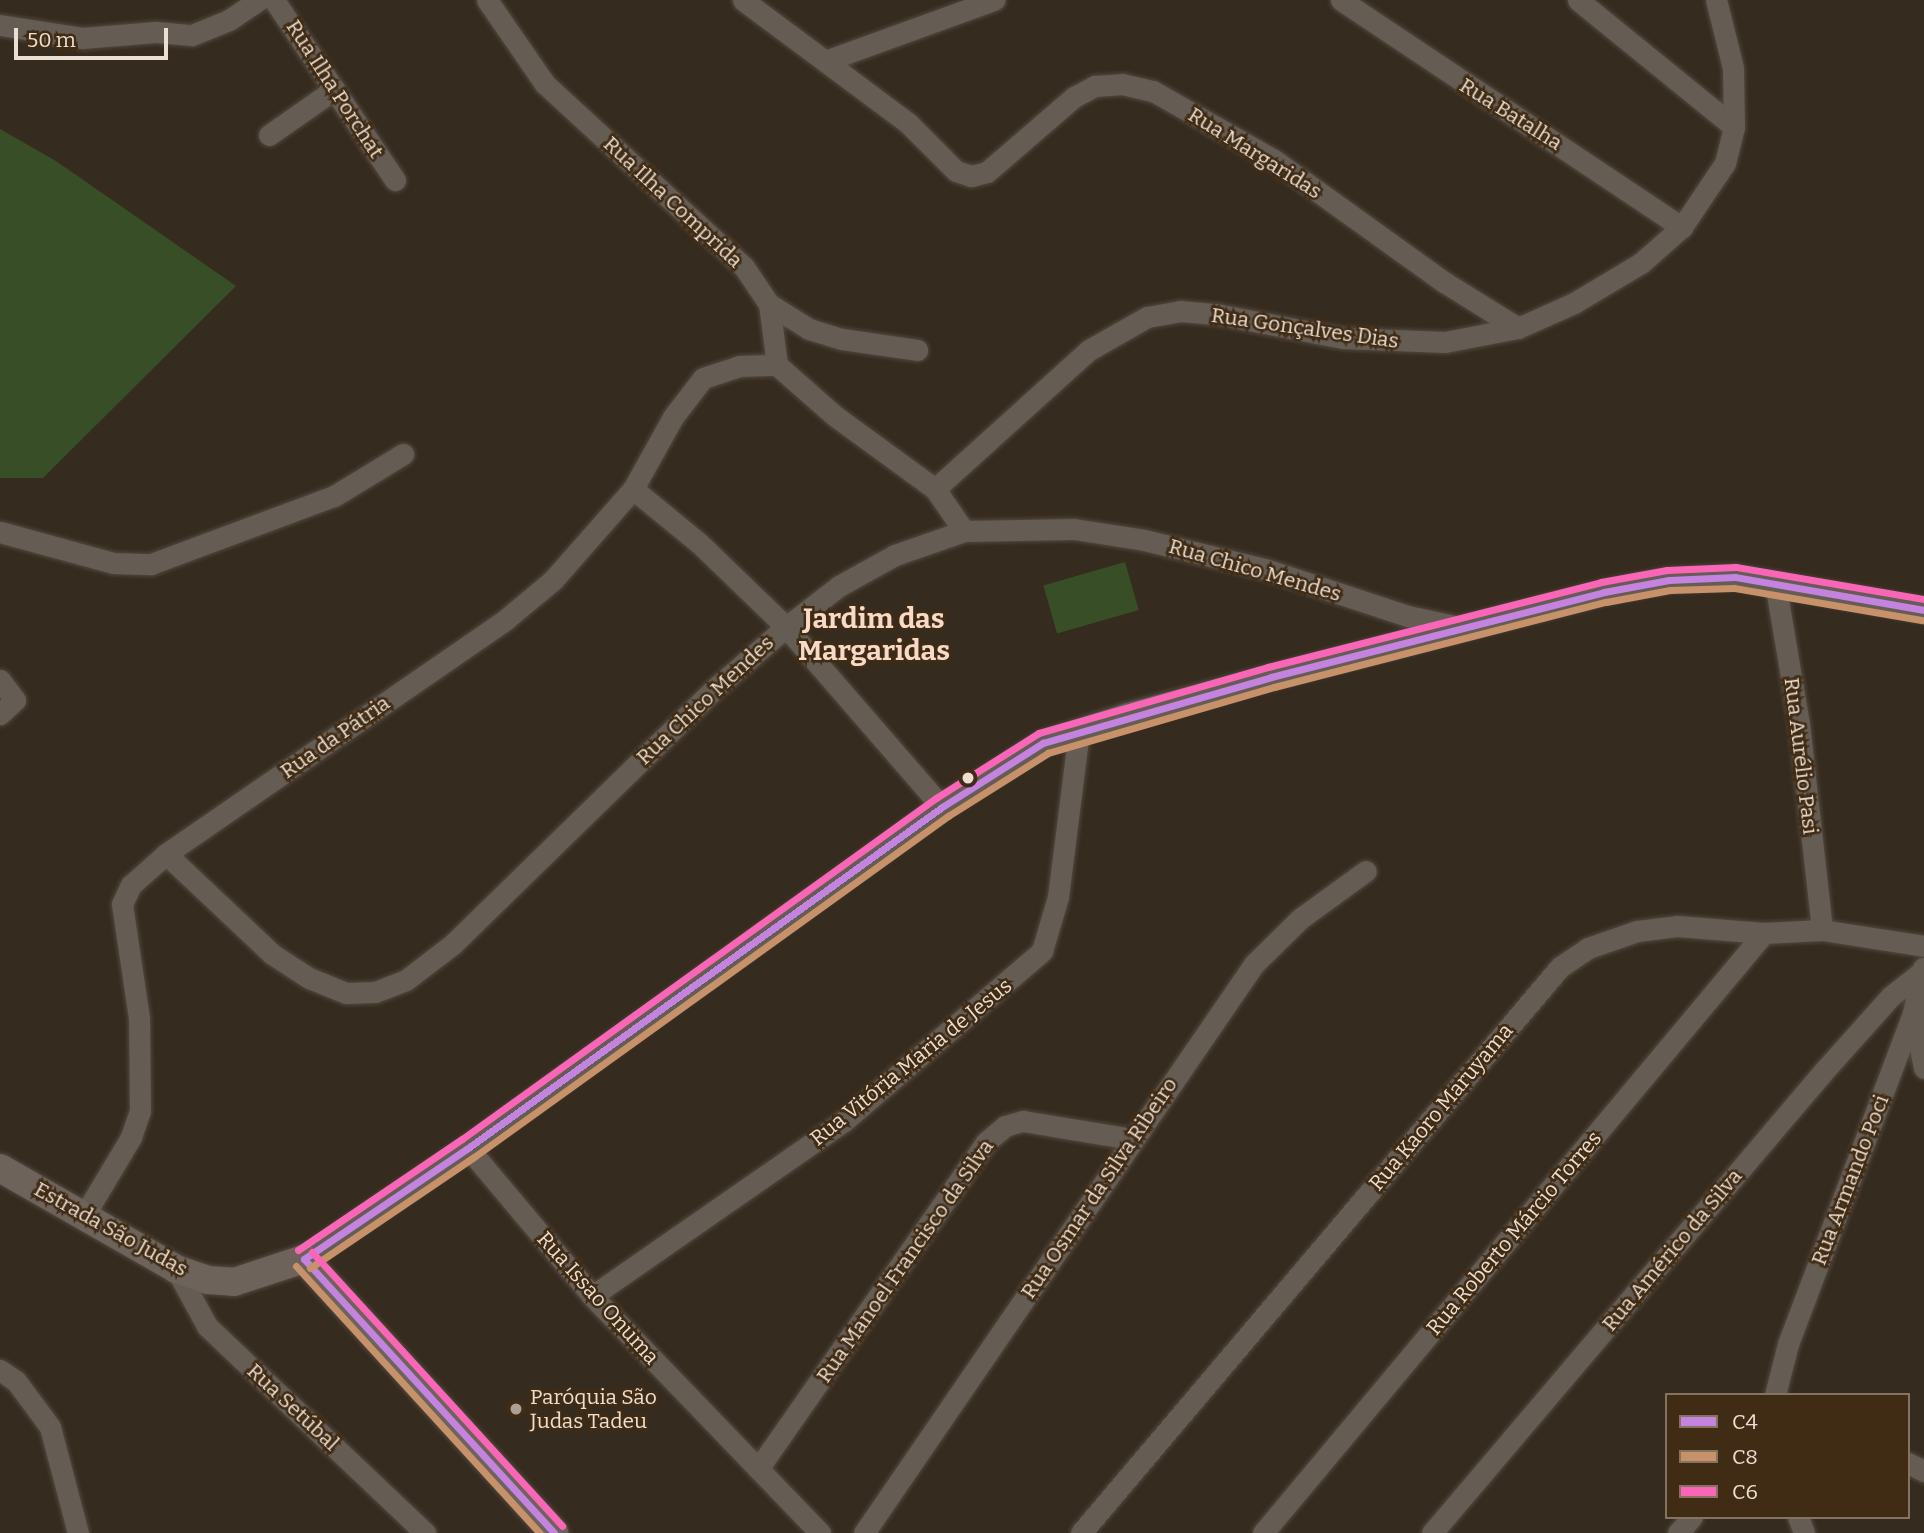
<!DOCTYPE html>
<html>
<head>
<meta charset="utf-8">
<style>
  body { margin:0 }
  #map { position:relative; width:1924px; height:1533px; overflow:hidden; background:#362b1f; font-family:Bitter,serif }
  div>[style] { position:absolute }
  .green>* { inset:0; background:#384e26; transform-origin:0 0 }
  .roads { filter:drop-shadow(0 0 2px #52483e) drop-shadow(0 0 2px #52483e) }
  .minor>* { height:21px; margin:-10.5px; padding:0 10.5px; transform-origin:10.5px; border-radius:10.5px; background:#655c54 }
  .tertiary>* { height:24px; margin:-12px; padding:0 12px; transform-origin:12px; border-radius:12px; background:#655c54 }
  .secondary>* { height:28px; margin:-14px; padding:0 14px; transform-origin:14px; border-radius:14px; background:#6d635b }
  .bus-1>* { height:7px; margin:-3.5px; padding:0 3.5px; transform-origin:3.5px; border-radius:3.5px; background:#c483df }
  .bus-2>* { height:7px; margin:-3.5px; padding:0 3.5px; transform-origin:3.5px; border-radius:3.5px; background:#c7916a }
  .bus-3>* { height:7px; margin:-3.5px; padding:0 3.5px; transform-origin:3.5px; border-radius:3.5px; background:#fa66b7 }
  .dots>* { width:19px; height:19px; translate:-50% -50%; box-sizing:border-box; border:4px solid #402b15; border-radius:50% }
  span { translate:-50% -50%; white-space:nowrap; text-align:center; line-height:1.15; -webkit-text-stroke:5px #402b15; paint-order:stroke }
  .street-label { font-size:21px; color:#ecded1 }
  .poi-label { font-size:21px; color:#ecded1 }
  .left { translate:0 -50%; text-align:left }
  .district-label { font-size:28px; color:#f7dac8; font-weight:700 }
  .legend { position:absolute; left:1665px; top:1393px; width:245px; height:126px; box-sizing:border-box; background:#402b15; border:2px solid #857360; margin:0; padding:9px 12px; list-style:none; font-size:21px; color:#ecded1 }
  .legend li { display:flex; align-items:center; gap:14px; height:35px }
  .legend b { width:35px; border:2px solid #857360 }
  .scale { position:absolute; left:14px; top:28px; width:154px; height:32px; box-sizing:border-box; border:4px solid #ecded1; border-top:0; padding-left:9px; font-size:21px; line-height:24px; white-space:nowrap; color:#ecded1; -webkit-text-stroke:5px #402b15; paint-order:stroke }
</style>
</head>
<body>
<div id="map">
  <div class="green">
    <div style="clip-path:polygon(0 129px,56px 161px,236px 286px,43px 478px,0 478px)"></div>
    <div style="left:1125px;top:562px;width:50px;height:85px;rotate:74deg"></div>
  </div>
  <div class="roads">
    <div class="minor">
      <div style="left:274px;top:0;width:217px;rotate:56.1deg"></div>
      <div style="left:487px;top:0;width:102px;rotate:55.4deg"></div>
      <div style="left:545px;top:84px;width:270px;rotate:42.6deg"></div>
      <div style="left:744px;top:267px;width:45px;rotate:56deg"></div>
      <div style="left:769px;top:304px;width:62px;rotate:82.5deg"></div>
      <div style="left:777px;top:365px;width:77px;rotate:41.3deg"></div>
      <div style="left:835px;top:416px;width:124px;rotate:36.1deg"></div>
      <div style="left:743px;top:0;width:206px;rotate:36.7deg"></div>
      <div style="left:908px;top:123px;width:68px;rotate:45deg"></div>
      <div style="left:956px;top:171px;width:16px;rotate:18deg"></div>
      <div style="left:971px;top:176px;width:16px;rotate:-14deg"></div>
      <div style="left:987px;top:172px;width:115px;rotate:-40.8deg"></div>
      <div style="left:1074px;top:97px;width:24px;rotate:-28deg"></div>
      <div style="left:1095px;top:86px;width:27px;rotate:-4deg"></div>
      <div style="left:1122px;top:84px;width:32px;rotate:13deg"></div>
      <div style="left:1153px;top:91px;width:139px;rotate:29.7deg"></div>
      <div style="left:1274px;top:160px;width:209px;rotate:35.7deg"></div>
      <div style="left:1444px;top:282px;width:87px;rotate:31.9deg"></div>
      <div style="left:1341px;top:0;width:410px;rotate:33.7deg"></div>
      <div style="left:1578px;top:0;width:201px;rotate:39.1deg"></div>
      <div style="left:0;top:25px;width:83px;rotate:9deg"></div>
      <div style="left:82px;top:38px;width:74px;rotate:-4.6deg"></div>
      <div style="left:156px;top:32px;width:36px;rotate:5deg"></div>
      <div style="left:192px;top:35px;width:40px;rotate:-22deg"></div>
      <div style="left:229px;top:20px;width:36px;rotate:-34deg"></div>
      <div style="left:828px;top:60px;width:177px;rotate:-19.9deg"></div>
      <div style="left:269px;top:135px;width:80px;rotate:-34.9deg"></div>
      <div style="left:769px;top:304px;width:47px;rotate:32deg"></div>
      <div style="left:809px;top:329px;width:34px;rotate:17deg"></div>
      <div style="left:842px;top:339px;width:76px;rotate:8.3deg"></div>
      <div style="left:633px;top:489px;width:85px;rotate:39.3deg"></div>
      <div style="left:699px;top:543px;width:121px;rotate:44deg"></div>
      <div style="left:786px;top:627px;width:238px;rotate:49.1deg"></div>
      <div style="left:964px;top:531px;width:51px;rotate:-124.6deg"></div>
      <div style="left:935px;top:489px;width:207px;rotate:-42.1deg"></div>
      <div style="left:1089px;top:350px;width:67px;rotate:-29.6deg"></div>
      <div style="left:1147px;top:317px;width:34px;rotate:-10deg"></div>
      <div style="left:1180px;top:311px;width:36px;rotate:5deg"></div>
      <div style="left:1216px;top:314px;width:129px;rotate:10.7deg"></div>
      <div style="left:1343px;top:338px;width:102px;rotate:2.2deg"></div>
      <div style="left:1445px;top:342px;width:74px;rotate:-10.9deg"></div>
      <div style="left:1518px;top:328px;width:61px;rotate:-24.1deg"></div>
      <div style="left:1574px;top:303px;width:78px;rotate:-30.8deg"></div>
      <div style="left:1641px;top:263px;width:55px;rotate:-41.3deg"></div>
      <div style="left:1682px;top:227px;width:77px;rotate:-56.1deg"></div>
      <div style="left:1725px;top:163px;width:37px;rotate:-76deg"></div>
      <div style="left:1734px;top:127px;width:59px;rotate:-91deg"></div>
      <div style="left:1733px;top:68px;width:70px;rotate:-104deg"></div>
      <div style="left:0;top:532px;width:117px;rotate:15.3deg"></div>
      <div style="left:113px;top:563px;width:38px;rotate:2deg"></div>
      <div style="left:151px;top:564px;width:195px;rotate:-20.4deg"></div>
      <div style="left:334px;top:496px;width:81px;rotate:-31.3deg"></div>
      <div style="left:1775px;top:582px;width:144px;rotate:80.4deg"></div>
      <div style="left:1799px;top:724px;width:207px;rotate:83.6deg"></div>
      <div style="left:0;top:680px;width:25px;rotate:53deg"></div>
      <div style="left:15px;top:700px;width:21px;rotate:137deg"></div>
      <div style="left:166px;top:854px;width:146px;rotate:43.3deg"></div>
      <div style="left:272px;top:954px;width:44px;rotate:33deg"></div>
      <div style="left:309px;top:978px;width:40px;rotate:22deg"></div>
      <div style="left:346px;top:993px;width:29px;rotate:-2deg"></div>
      <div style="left:375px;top:992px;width:33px;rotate:-21deg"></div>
      <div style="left:406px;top:980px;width:59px;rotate:-37.5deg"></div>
      <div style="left:453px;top:944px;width:362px;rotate:-44.3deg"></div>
      <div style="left:712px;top:691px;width:98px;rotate:-40.9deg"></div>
      <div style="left:786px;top:627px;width:67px;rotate:-37.7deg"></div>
      <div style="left:839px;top:586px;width:64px;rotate:-29deg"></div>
      <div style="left:895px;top:555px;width:73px;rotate:-19.2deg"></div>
      <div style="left:964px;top:531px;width:110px;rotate:-1deg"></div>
      <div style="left:1074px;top:529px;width:71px;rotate:8.9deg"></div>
      <div style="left:1144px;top:540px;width:124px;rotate:13.5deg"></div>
      <div style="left:1265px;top:569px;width:151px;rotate:18.2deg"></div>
      <div style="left:1408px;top:616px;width:57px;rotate:12.1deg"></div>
      <div style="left:1913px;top:1013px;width:56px;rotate:78.7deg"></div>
      <div style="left:468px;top:1148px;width:193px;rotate:50deg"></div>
      <div style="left:592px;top:1296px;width:329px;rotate:46.1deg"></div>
      <div style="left:85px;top:1214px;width:90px;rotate:-59.1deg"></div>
      <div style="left:131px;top:1137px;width:28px;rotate:-71deg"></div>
      <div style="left:140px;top:1111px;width:93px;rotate:-90.6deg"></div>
      <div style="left:139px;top:1018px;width:115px;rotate:-98.5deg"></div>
      <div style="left:122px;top:904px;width:21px;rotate:-65deg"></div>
      <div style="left:131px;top:885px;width:47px;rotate:-41.5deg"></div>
      <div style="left:166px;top:854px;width:412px;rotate:-34.6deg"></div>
      <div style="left:505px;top:620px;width:62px;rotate:-39.8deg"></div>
      <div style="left:553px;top:580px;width:121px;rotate:-48.7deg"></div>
      <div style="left:633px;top:489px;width:82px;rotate:-60.9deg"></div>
      <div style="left:673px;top:417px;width:49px;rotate:-52.4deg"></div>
      <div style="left:703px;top:378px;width:38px;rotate:-18deg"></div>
      <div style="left:739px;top:366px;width:38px;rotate:-2deg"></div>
      <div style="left:176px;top:1269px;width:65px;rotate:61.5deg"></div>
      <div style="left:207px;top:1326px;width:301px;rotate:43.5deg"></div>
      <div style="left:592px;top:1296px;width:307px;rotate:-34.8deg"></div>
      <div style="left:844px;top:1121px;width:261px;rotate:-40.6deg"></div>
      <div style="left:1042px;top:951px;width:56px;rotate:-73.5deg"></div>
      <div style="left:1058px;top:897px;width:167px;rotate:-82.8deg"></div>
      <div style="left:0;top:1370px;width:19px;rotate:35deg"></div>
      <div style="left:16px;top:1381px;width:57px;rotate:53.5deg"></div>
      <div style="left:50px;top:1427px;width:110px;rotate:75.2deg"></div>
      <div style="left:1775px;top:1395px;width:53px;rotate:-75.7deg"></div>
      <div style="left:1788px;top:1344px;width:354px;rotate:-69.3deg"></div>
      <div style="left:1913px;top:1013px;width:46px;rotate:-77.5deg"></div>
      <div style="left:1908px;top:1463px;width:18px;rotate:27deg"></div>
      <div style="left:758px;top:1469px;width:399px;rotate:-55.1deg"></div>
      <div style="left:986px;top:1142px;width:25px;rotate:-40deg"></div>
      <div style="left:1005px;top:1126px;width:19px;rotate:-16deg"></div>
      <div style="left:1023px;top:1121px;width:110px;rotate:9.4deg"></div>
      <div style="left:1798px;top:1517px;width:17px;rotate:69deg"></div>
      <div style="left:864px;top:1533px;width:690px;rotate:-55.57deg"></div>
      <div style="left:1254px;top:964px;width:66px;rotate:-44.4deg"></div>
      <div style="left:1301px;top:918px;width:80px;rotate:-35.9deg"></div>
      <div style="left:1081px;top:1533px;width:741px;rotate:-49.76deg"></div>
      <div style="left:1560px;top:967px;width:34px;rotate:-34deg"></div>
      <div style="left:1588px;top:948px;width:52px;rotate:-19.1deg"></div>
      <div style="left:1637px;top:931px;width:40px;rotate:-7.1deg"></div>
      <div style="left:1677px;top:926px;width:87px;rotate:4.6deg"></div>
      <div style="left:1764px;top:933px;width:58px;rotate:-3deg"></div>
      <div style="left:1822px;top:930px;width:103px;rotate:8.9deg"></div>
      <div style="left:1263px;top:1533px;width:782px;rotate:-50.14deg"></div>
      <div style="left:1432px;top:1533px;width:604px;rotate:-49.7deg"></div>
      <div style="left:1823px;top:1072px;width:102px;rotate:-48.2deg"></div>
      <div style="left:1891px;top:996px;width:36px;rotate:-38deg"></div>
      <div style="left:1678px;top:1533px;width:21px;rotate:-49deg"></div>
    </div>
    <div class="tertiary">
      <div style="left:304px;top:1259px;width:198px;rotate:-34.1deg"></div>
      <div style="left:468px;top:1148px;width:584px;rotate:-35.73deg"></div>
      <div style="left:942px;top:807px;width:120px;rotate:-32.4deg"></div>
      <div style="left:1043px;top:743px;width:89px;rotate:-18.2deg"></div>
      <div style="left:1128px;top:715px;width:148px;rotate:-14.9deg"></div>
      <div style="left:1271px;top:677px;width:344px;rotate:-14.3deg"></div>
      <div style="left:1604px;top:592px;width:66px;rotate:-10.5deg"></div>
      <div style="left:1669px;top:580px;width:66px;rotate:-2.6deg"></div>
      <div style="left:1735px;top:577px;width:192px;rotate:9.9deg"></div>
    </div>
    <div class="secondary">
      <div style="left:0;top:1168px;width:203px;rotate:29.8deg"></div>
      <div style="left:176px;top:1269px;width:34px;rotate:19deg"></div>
      <div style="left:208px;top:1280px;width:26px;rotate:4deg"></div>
      <div style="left:234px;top:1282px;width:74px;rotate:-18.2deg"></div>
      <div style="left:304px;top:1259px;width:371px;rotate:47.6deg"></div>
    </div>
  </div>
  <div class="bus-1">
    <div style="left:304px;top:1259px;width:198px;rotate:-34.1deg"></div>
    <div style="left:468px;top:1148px;width:584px;rotate:-35.73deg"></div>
    <div style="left:942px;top:807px;width:120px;rotate:-32.4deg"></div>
    <div style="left:1043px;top:743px;width:237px;rotate:-16.1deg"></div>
    <div style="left:1271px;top:677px;width:344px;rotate:-14.3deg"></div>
    <div style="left:1604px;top:592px;width:66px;rotate:-10.5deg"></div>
    <div style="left:1669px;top:580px;width:66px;rotate:-2.6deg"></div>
    <div style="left:1735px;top:577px;width:192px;rotate:9.9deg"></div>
    <div style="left:304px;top:1259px;width:371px;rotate:47.6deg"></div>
  </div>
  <div class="bus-2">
    <div style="left:296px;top:1266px;width:362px;rotate:47.6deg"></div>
    <div style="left:310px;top:1268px;width:198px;rotate:-34.1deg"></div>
    <div style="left:474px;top:1157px;width:584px;rotate:-35.73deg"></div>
    <div style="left:948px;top:816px;width:118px;rotate:-32.2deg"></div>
    <div style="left:1048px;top:753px;width:235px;rotate:-16.3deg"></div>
    <div style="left:1274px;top:687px;width:343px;rotate:-14.4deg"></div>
    <div style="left:1606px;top:602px;width:65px;rotate:-10.6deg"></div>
    <div style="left:1670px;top:590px;width:64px;rotate:-1.8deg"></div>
    <div style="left:1734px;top:588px;width:191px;rotate:9.7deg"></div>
  </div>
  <div class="bus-3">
    <div style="left:298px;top:1250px;width:198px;rotate:-34.1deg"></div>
    <div style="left:462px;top:1139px;width:584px;rotate:-35.73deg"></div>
    <div style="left:936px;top:798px;width:122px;rotate:-32.3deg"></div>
    <div style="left:1039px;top:733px;width:238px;rotate:-16.1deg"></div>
    <div style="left:1268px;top:667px;width:344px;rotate:-14.3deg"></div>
    <div style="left:1601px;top:582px;width:67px;rotate:-10.3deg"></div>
    <div style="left:1667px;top:570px;width:69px;rotate:-2.5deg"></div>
    <div style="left:1736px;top:567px;width:191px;rotate:9.7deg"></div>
    <div style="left:312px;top:1252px;width:371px;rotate:47.6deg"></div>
  </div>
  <div class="dots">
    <div style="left:968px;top:778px;background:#ecded1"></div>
    <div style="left:516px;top:1409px;background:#ac9f93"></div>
  </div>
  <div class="street-label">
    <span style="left:335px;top:89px;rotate:57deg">Rua Ilha Porchat</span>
    <span style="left:1511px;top:114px;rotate:32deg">Rua Batalha</span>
    <span style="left:1255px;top:153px;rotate:32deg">Rua Margaridas</span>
    <span style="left:673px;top:202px;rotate:43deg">Rua Ilha Comprida</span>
    <span style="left:1305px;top:328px;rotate:8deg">Rua Gonçalves Dias</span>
    <span style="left:1255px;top:570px;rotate:16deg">Rua Chico Mendes</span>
    <span style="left:705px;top:700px;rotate:-43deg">Rua Chico Mendes</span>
    <span style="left:335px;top:737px;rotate:-35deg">Rua da Pátria</span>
    <span style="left:1801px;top:756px;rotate:83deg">Rua Aurélio Pasi</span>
    <span style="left:911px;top:1062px;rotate:-39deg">Rua Vitória Maria de Jesus</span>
    <span style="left:1441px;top:1107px;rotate:-50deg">Rua Kaoro Maruyama</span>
    <span style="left:1850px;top:1180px;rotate:-69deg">Rua Armando Poci</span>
    <span style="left:1099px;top:1188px;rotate:-56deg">Rua Osmar da Silva Ribeiro</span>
    <span style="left:111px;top:1229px;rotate:29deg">Estrada São Judas</span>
    <span style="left:1514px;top:1233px;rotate:-50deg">Rua Roberto Márcio Torres</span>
    <span style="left:1672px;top:1250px;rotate:-50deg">Rua Américo da Silva</span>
    <span style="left:905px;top:1261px;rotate:-55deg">Rua Manoel Francisco da Silva</span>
    <span style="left:598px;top:1298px;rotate:48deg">Rua Issao Onuma</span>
    <span style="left:293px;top:1407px;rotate:43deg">Rua Setúbal</span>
  </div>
  <div class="poi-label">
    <span class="left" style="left:530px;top:1409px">Paróquia São<br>Judas Tadeu</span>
  </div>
  <div class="district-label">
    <span style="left:874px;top:635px">Jardim das<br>Margaridas</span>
  </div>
  <ul class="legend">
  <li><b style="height:9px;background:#c483df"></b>C4</li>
  <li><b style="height:9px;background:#c7916a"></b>C8</li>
  <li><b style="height:9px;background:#fa66b7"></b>C6</li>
  </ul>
  <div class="scale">50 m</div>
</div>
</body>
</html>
